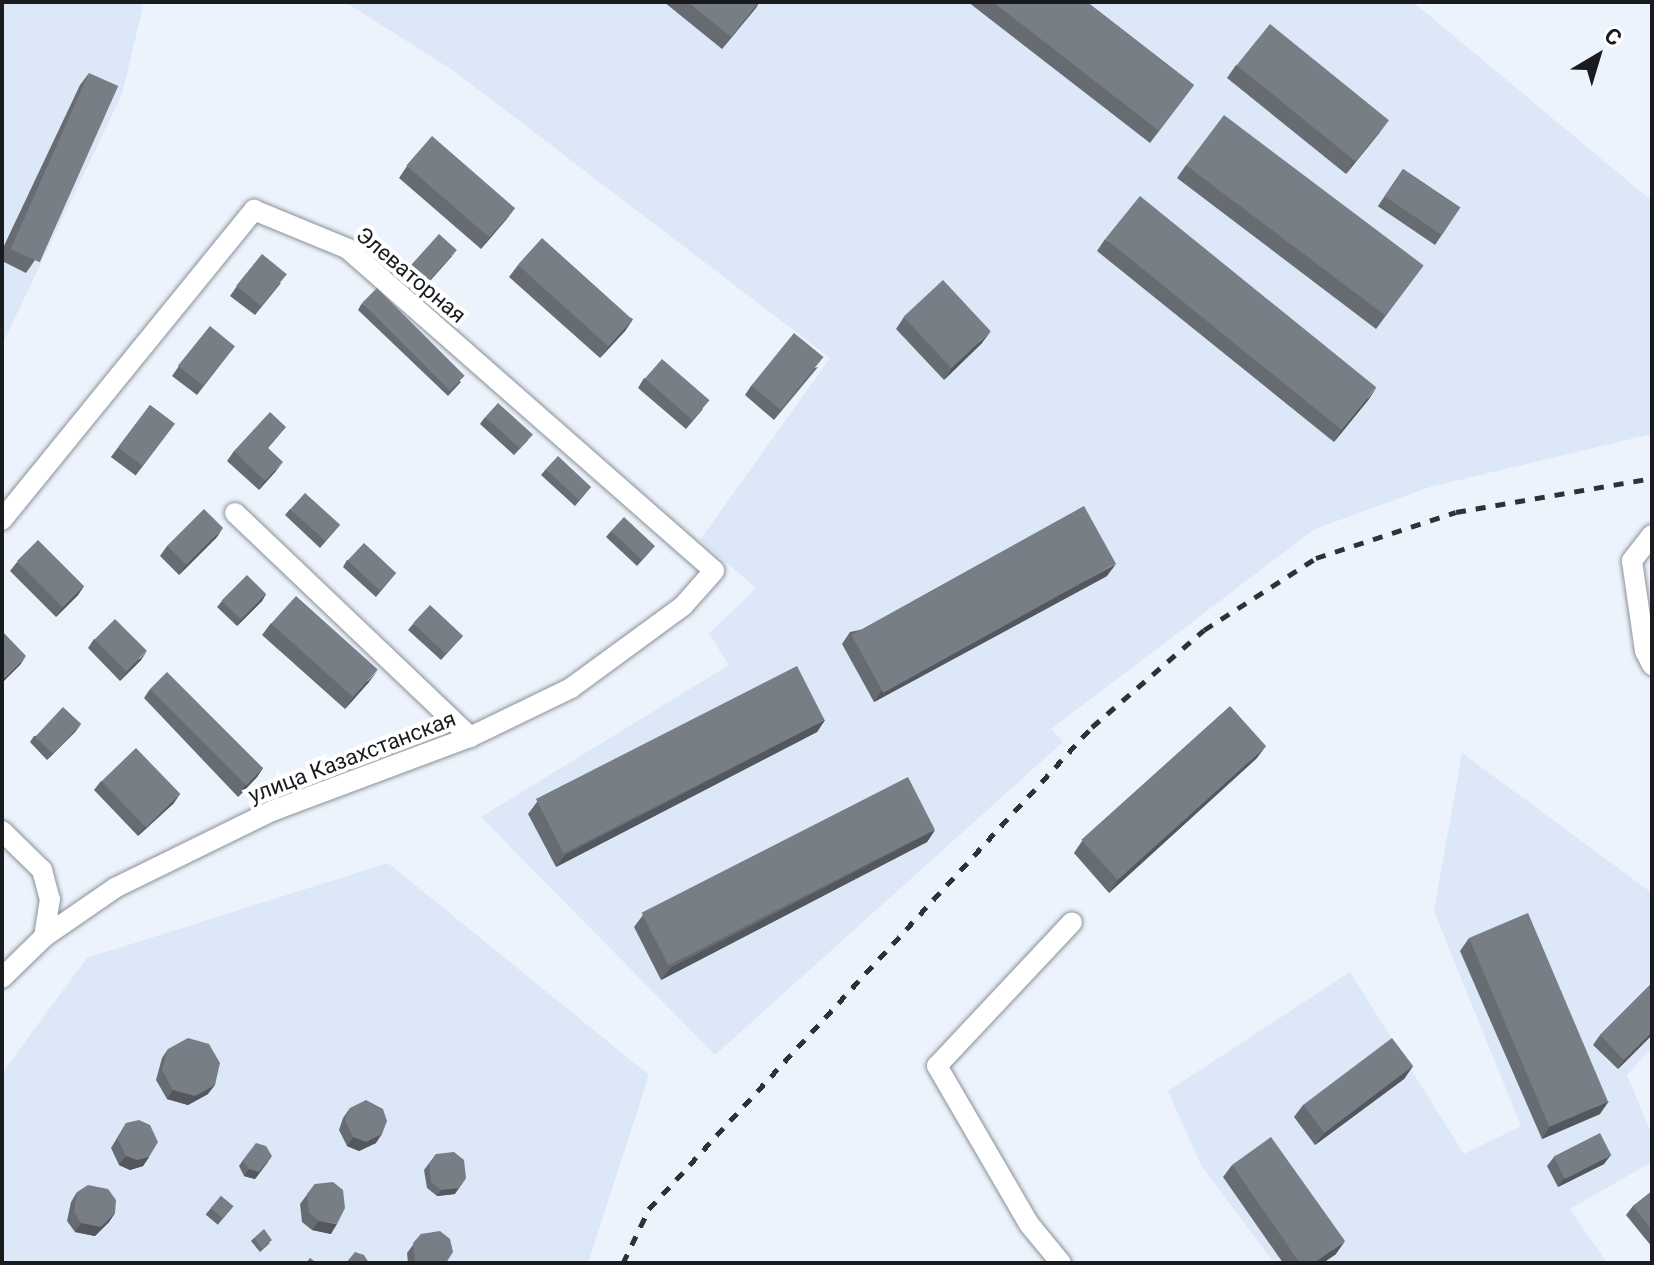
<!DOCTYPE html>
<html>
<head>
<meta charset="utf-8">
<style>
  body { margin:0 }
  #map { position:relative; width:1654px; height:1265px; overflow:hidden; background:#ecf3fc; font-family:Roboto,sans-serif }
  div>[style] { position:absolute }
  .built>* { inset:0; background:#dce7f7 }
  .roads { filter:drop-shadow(0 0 2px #8a9098) drop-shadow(0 0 2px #8a9098) }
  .minor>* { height:20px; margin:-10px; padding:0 10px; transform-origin:10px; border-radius:10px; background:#fff }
  .rail>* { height:5px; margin-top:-2.5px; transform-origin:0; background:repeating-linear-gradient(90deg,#2f3235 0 10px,transparent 0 20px) }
  .wall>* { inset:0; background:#676c73; transform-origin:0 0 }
  .shaded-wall>* { inset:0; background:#54585e }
  .building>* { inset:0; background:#787e86; transform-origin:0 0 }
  span { translate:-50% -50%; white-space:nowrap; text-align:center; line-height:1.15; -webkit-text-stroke:8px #fff; paint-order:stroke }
  .street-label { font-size:22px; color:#191b1e }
  .frame { position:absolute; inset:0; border:4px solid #191b1e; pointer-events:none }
  .north { position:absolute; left:1558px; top:16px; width:80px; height:80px; -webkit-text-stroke:6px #fff; paint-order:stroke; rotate:38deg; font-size:22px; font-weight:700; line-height:32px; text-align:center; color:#191b1e }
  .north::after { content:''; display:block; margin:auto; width:28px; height:36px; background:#191b1e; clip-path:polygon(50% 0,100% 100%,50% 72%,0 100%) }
</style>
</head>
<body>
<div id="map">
  <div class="built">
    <div style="clip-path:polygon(2px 2px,144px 2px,122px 94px,2px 345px)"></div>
    <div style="clip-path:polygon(345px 2px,1413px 2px,1652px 201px,1652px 434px,1430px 487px,1315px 529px,1051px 729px,1063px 742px,715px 1055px,481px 817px,729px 665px,709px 634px,756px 588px,700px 540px,830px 358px,454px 71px)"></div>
    <div style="clip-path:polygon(1462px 753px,1652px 893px,1652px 1047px,1627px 1075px,1652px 1135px,1652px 1162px,1570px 1209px,1607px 1263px,1274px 1263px,1201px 1165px,1168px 1091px,1350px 972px,1464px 1154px,1521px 1126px,1434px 911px)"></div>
    <div style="clip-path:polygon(388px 863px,649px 1075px,588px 1263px,2px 1263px,2px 1073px,87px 958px)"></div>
  </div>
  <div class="roads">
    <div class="minor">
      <div style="left:235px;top:513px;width:325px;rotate:43.6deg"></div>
      <div style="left:2px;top:520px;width:400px;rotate:-50.9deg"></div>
      <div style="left:254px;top:210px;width:102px;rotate:22.5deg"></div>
      <div style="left:348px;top:249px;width:487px;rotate:41.3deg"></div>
      <div style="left:714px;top:571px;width:47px;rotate:131.5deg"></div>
      <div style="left:683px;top:606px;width:139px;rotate:143.8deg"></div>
      <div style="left:571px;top:688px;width:112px;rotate:154.1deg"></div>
      <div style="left:470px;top:737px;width:211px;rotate:159.5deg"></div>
      <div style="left:272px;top:811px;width:175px;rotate:153.9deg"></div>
      <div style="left:115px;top:888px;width:86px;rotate:145.4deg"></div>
      <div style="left:44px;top:937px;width:59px;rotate:135.7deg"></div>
      <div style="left:1652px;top:535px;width:33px;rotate:128deg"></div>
      <div style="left:1632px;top:561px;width:91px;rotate:81.8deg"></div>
      <div style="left:1645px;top:651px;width:16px;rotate:63deg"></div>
      <div style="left:2px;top:831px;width:56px;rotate:44.3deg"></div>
      <div style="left:42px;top:870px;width:30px;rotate:75deg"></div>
      <div style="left:50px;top:899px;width:38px;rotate:99deg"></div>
      <div style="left:1061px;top:1263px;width:50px;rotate:-129.4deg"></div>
      <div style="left:1029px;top:1224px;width:183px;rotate:-120.2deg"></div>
      <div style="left:937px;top:1066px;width:197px;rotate:-46.8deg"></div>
    </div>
  </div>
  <div class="rail">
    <div style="left:623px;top:1263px;width:60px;rotate:-64.3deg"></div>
    <div style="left:649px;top:1209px;width:655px;rotate:-47.41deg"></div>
    <div style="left:1092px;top:727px;width:148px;rotate:-40.9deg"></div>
    <div style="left:1204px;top:630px;width:133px;rotate:-32.7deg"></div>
    <div style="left:1316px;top:558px;width:147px;rotate:-18.2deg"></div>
    <div style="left:1456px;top:512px;width:199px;rotate:-9.8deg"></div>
  </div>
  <div class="wall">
    <div style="clip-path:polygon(664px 2px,760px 2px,722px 49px)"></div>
    <div style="clip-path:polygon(968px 2px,1087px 2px,1194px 85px,1150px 143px)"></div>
    <div style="clip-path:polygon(1236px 65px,1380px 132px,1346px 174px,1227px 78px)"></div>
    <div style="clip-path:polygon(89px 73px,35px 260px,26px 273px,2px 261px,2px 250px,80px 85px)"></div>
    <div style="clip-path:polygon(1186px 165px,1423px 266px,1376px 329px,1177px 178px)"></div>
    <div style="clip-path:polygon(407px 166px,515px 208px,481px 249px,399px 178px)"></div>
    <div style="left:1403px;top:169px;width:69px;height:45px;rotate:34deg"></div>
    <div style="clip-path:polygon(1105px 239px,1369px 399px,1334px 442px,1097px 251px)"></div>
    <div style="clip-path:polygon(452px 256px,420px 292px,402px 275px,406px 269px)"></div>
    <div style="clip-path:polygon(518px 265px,633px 319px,625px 331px,600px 358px,509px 277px)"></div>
    <div style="clip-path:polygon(281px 283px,255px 315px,230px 296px,237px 286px)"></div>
    <div style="clip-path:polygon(362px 303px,461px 382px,448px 396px,358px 310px)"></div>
    <div style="clip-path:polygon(904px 317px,982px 343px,944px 380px,896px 329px)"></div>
    <div style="clip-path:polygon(235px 346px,197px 395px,172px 376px,179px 366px)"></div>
    <div style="clip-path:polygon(818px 367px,774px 420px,745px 395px,751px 386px)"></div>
    <div style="clip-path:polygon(644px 378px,703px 409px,686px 429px,638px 388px)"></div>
    <div style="left:150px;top:405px;width:31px;height:65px;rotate:37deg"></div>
    <div style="clip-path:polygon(485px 417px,528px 440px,514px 455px,480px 424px)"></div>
    <div style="clip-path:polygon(286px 427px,268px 448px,276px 471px,259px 490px,227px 461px,234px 451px)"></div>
    <div style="clip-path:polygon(546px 469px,591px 487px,575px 506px,541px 475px)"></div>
    <div style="clip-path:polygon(290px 509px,340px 525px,320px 548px,285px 515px)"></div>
    <div style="clip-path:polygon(611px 531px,655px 546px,637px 566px,606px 537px)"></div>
    <div style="clip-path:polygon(217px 537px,179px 575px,160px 556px,167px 546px)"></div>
    <div style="clip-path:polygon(347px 560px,396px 573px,376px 597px,343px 567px)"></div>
    <div style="clip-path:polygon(17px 562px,84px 586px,78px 595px,56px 617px,10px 571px)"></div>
    <div style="clip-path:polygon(1107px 576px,874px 702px,842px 644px,850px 632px)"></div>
    <div style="clip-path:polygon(266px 594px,262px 601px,237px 626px,217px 607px,222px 601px)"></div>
    <div style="clip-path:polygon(271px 623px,369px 682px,345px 709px,262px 635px)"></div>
    <div style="clip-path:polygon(413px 624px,463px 636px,441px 660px,408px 630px)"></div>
    <div style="clip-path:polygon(94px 639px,141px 660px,120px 681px,88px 648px)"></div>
    <div style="clip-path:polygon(150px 689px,263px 768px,257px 777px,238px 797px,144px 698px)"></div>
    <div style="clip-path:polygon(825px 720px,817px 732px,556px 867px,528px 814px,537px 802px)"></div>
    <div style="clip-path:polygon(76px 731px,47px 760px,30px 742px,34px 736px)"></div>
    <div style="clip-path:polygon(1257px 758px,1109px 893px,1074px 853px,1082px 841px)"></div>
    <div style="clip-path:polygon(101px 781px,174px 803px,138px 836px,94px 790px)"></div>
    <div style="clip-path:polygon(935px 830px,927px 842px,661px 980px,634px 927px,643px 915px)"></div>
    <div style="clip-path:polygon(1469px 938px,1600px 1114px,1542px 1139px,1460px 951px)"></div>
    <div style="clip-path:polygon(1652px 983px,1652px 1035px,1618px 1069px,1593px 1045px,1600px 1035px)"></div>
    <div style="clip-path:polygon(168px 1049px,208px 1094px,188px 1105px,167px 1099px,156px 1080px,162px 1058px)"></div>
    <div style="clip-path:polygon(1413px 1066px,1404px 1079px,1315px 1145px,1294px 1117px,1303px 1105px)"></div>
    <div style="clip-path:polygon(350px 1108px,376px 1143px,359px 1151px,347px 1146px,339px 1130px,343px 1118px)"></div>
    <div style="clip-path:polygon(126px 1123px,149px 1157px,143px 1166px,130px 1170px,119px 1165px,111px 1148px)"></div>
    <div style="clip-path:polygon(436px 1154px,455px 1194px,437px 1196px,427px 1188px,424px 1170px)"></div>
    <div style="clip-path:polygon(1554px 1157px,1604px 1164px,1558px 1187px,1547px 1166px)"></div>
    <div style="clip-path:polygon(243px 1160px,268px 1162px,255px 1179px,244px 1176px,239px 1166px)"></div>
    <div style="clip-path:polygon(1232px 1165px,1336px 1254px,1323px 1263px,1283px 1263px,1223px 1177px)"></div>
    <div style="clip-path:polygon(315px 1184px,331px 1234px,312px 1230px,302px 1222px,300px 1204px)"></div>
    <div style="clip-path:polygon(1652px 1191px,1652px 1247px,1626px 1215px,1633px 1206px)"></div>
    <div style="clip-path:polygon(77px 1192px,115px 1213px,109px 1222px,95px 1236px,75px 1232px,67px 1221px,71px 1202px)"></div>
    <div style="left:221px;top:1196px;width:16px;height:24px;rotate:40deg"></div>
    <div style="clip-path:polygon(421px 1234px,446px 1263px,408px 1263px,407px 1253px)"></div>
    <div style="clip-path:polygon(254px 1238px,270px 1243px,260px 1252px,251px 1241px)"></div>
  </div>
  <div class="shaded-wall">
    <div style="clip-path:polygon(759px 2px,756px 8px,722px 49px,731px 37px)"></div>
    <div style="clip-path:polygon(1389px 120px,1380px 132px,1346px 174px,1354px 162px)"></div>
    <div style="clip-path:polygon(515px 208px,506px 220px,481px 249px,490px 237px)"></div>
    <div style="clip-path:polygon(457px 250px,452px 256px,420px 292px,424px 285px)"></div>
    <div style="clip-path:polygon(633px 319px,625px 331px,600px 358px,609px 346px)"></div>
    <div style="clip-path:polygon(991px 331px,982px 343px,944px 380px,952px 368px)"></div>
    <div style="clip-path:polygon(1377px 387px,1369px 399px,1334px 442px,1342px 429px)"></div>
    <div style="clip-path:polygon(283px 462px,276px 471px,259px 490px,265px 481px)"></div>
    <div style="clip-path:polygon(223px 528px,217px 537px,179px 575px,186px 565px)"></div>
    <div style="clip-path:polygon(1116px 564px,1107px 576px,874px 702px,882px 690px)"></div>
    <div style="clip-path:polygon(84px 586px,78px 595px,56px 617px,63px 607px)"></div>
    <div style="clip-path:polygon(266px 594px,262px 601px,237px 626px,241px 620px)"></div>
    <div style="clip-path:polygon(147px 651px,141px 660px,120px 681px,127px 672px)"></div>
    <div style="clip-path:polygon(26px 656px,20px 665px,2px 683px,4px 678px)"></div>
    <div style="clip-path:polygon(378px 670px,369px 682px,345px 709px,354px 696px)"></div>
    <div style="clip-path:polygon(825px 720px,817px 732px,556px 867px,565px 855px)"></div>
    <div style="clip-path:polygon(81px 724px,76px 731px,47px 760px,52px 754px)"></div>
    <div style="clip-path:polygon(1266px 746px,1257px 758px,1109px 893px,1118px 880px)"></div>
    <div style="clip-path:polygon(263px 768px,257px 777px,238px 797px,244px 787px)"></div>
    <div style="clip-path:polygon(180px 794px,174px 803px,138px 836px,145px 827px)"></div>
    <div style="clip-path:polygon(935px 830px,927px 842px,661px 980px,670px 968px)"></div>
    <div style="clip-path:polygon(1652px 1032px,1652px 1035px,1618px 1069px,1624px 1060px)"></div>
    <div style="clip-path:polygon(1413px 1066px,1404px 1079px,1315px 1145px,1324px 1133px)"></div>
    <div style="clip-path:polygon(215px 1085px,208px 1094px,188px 1105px,167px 1099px,173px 1090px)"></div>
    <div style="clip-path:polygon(1609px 1101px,1600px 1114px,1542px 1139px,1550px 1126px)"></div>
    <div style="clip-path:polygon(382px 1134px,376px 1143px,359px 1151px,347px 1146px,353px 1137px)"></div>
    <div style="clip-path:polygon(1611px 1155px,1604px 1164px,1558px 1187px,1564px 1178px)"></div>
    <div style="clip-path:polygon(126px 1156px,149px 1157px,143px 1166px,130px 1170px,119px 1165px)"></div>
    <div style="clip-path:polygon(272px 1156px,255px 1179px,244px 1176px,249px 1169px)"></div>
    <div style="clip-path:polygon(466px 1178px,455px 1194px,437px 1196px,441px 1190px)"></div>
    <div style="clip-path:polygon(115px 1213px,109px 1222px,95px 1236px,75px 1232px,81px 1223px)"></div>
    <div style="clip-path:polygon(319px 1221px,337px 1224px,331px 1234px,312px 1230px)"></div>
    <div style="clip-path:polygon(1345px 1241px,1336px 1254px,1323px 1263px,1314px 1263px)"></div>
  </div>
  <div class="building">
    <div style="clip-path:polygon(688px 2px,759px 2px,731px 37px)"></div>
    <div style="clip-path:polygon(993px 2px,1087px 2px,1194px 85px,1159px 131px)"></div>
    <div style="left:1270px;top:24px;width:153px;height:53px;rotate:39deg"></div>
    <div style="left:89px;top:73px;width:32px;height:193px;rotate:24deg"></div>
    <div style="left:1224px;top:115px;width:250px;height:63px;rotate:37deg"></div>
    <div style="left:432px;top:136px;width:110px;height:39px;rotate:41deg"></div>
    <div style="left:1403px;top:169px;width:69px;height:33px;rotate:34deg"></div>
    <div style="left:1140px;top:196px;width:304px;height:55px;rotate:39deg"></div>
    <div style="left:439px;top:234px;width:24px;height:48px;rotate:42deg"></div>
    <div style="left:542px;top:238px;width:122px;height:36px;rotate:42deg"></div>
    <div style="left:262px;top:254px;width:32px;height:41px;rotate:39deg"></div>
    <div style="left:943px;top:280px;width:70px;height:54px;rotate:47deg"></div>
    <div style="left:377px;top:288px;width:124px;height:21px;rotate:45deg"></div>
    <div style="left:210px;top:326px;width:32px;height:51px;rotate:39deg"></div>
    <div style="left:794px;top:333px;width:38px;height:68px;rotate:39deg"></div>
    <div style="left:662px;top:359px;width:63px;height:26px;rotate:41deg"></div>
    <div style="left:498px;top:403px;width:47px;height:19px;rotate:42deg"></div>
    <div style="left:150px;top:405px;width:31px;height:53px;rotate:37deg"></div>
    <div style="clip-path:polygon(270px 412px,286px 427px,267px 447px,283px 462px,265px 481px,234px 451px)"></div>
    <div style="left:558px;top:456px;width:45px;height:18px;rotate:43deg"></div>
    <div style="left:305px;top:493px;width:47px;height:22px;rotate:42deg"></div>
    <div style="left:1084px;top:506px;width:66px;height:266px;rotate:61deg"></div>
    <div style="left:204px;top:509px;width:27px;height:52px;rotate:45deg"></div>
    <div style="left:624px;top:517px;width:42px;height:19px;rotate:43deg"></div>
    <div style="left:38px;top:540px;width:65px;height:30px;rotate:45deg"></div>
    <div style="left:364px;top:543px;width:44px;height:24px;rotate:43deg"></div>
    <div style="left:247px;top:575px;width:27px;height:36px;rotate:45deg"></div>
    <div style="left:296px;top:596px;width:110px;height:37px;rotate:42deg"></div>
    <div style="left:430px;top:605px;width:45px;height:25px;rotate:43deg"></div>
    <div style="left:115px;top:619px;width:45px;height:29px;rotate:45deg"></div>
    <div style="clip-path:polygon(2px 631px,26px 656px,4px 678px,2px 676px)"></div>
    <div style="left:797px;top:666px;width:61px;height:293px;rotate:63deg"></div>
    <div style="left:167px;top:672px;width:136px;height:24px;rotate:45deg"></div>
    <div style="left:1230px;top:706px;width:54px;height:200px;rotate:48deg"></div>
    <div style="left:63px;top:707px;width:25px;height:41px;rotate:43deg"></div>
    <div style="left:136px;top:748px;width:64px;height:48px;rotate:46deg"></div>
    <div style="left:908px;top:777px;width:59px;height:299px;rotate:63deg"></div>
    <div style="left:1528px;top:913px;width:205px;height:64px;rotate:67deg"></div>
    <div style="clip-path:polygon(1652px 983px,1652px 1032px,1624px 1060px,1600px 1035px)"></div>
    <div style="clip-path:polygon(188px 1038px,209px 1044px,220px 1063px,215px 1085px,195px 1096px,173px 1090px,162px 1070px,168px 1049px)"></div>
    <div style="left:1392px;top:1038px;width:35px;height:111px;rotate:53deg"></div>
    <div style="clip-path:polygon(366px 1100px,383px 1109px,387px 1121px,382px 1134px,366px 1142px,353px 1137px,345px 1120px,350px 1108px)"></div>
    <div style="clip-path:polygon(139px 1120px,150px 1125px,158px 1142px,149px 1157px,137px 1160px,126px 1156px,118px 1139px,126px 1123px)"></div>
    <div style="left:1600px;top:1133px;width:25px;height:52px;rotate:63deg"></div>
    <div style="clip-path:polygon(1271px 1137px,1345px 1241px,1314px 1263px,1300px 1263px,1232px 1165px)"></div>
    <div style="clip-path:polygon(256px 1143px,266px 1146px,272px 1156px,259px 1172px,249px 1169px,243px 1160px)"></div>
    <div style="clip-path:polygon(454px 1152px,464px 1160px,466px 1178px,459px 1188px,441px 1190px,431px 1182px,429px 1164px,436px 1154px)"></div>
    <div style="clip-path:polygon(333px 1182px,343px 1190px,345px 1208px,337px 1224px,319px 1221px,309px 1213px,307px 1194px,315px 1184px)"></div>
    <div style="clip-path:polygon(88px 1185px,108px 1189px,116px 1200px,115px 1213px,101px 1227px,81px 1223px,74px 1212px,77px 1192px)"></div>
    <div style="clip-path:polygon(1652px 1191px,1652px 1230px,1633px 1206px)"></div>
    <div style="left:221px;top:1196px;width:16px;height:16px;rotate:40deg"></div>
    <div style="clip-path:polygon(264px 1229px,272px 1240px,262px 1249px,254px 1238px)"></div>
    <div style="clip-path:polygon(440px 1231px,450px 1239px,453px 1252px,446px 1263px,417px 1263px,415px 1262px,413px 1243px,421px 1234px)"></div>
    <div style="clip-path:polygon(355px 1252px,364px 1255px,369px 1263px,346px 1263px)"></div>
    <div style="clip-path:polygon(310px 1258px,317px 1263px,306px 1263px)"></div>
  </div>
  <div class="street-label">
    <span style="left:411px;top:275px;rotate:40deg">Элеваторная</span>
    <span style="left:352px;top:757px;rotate:-21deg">улица Казахстанская</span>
  </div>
  <div class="frame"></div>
  <div class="north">С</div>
</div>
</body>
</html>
